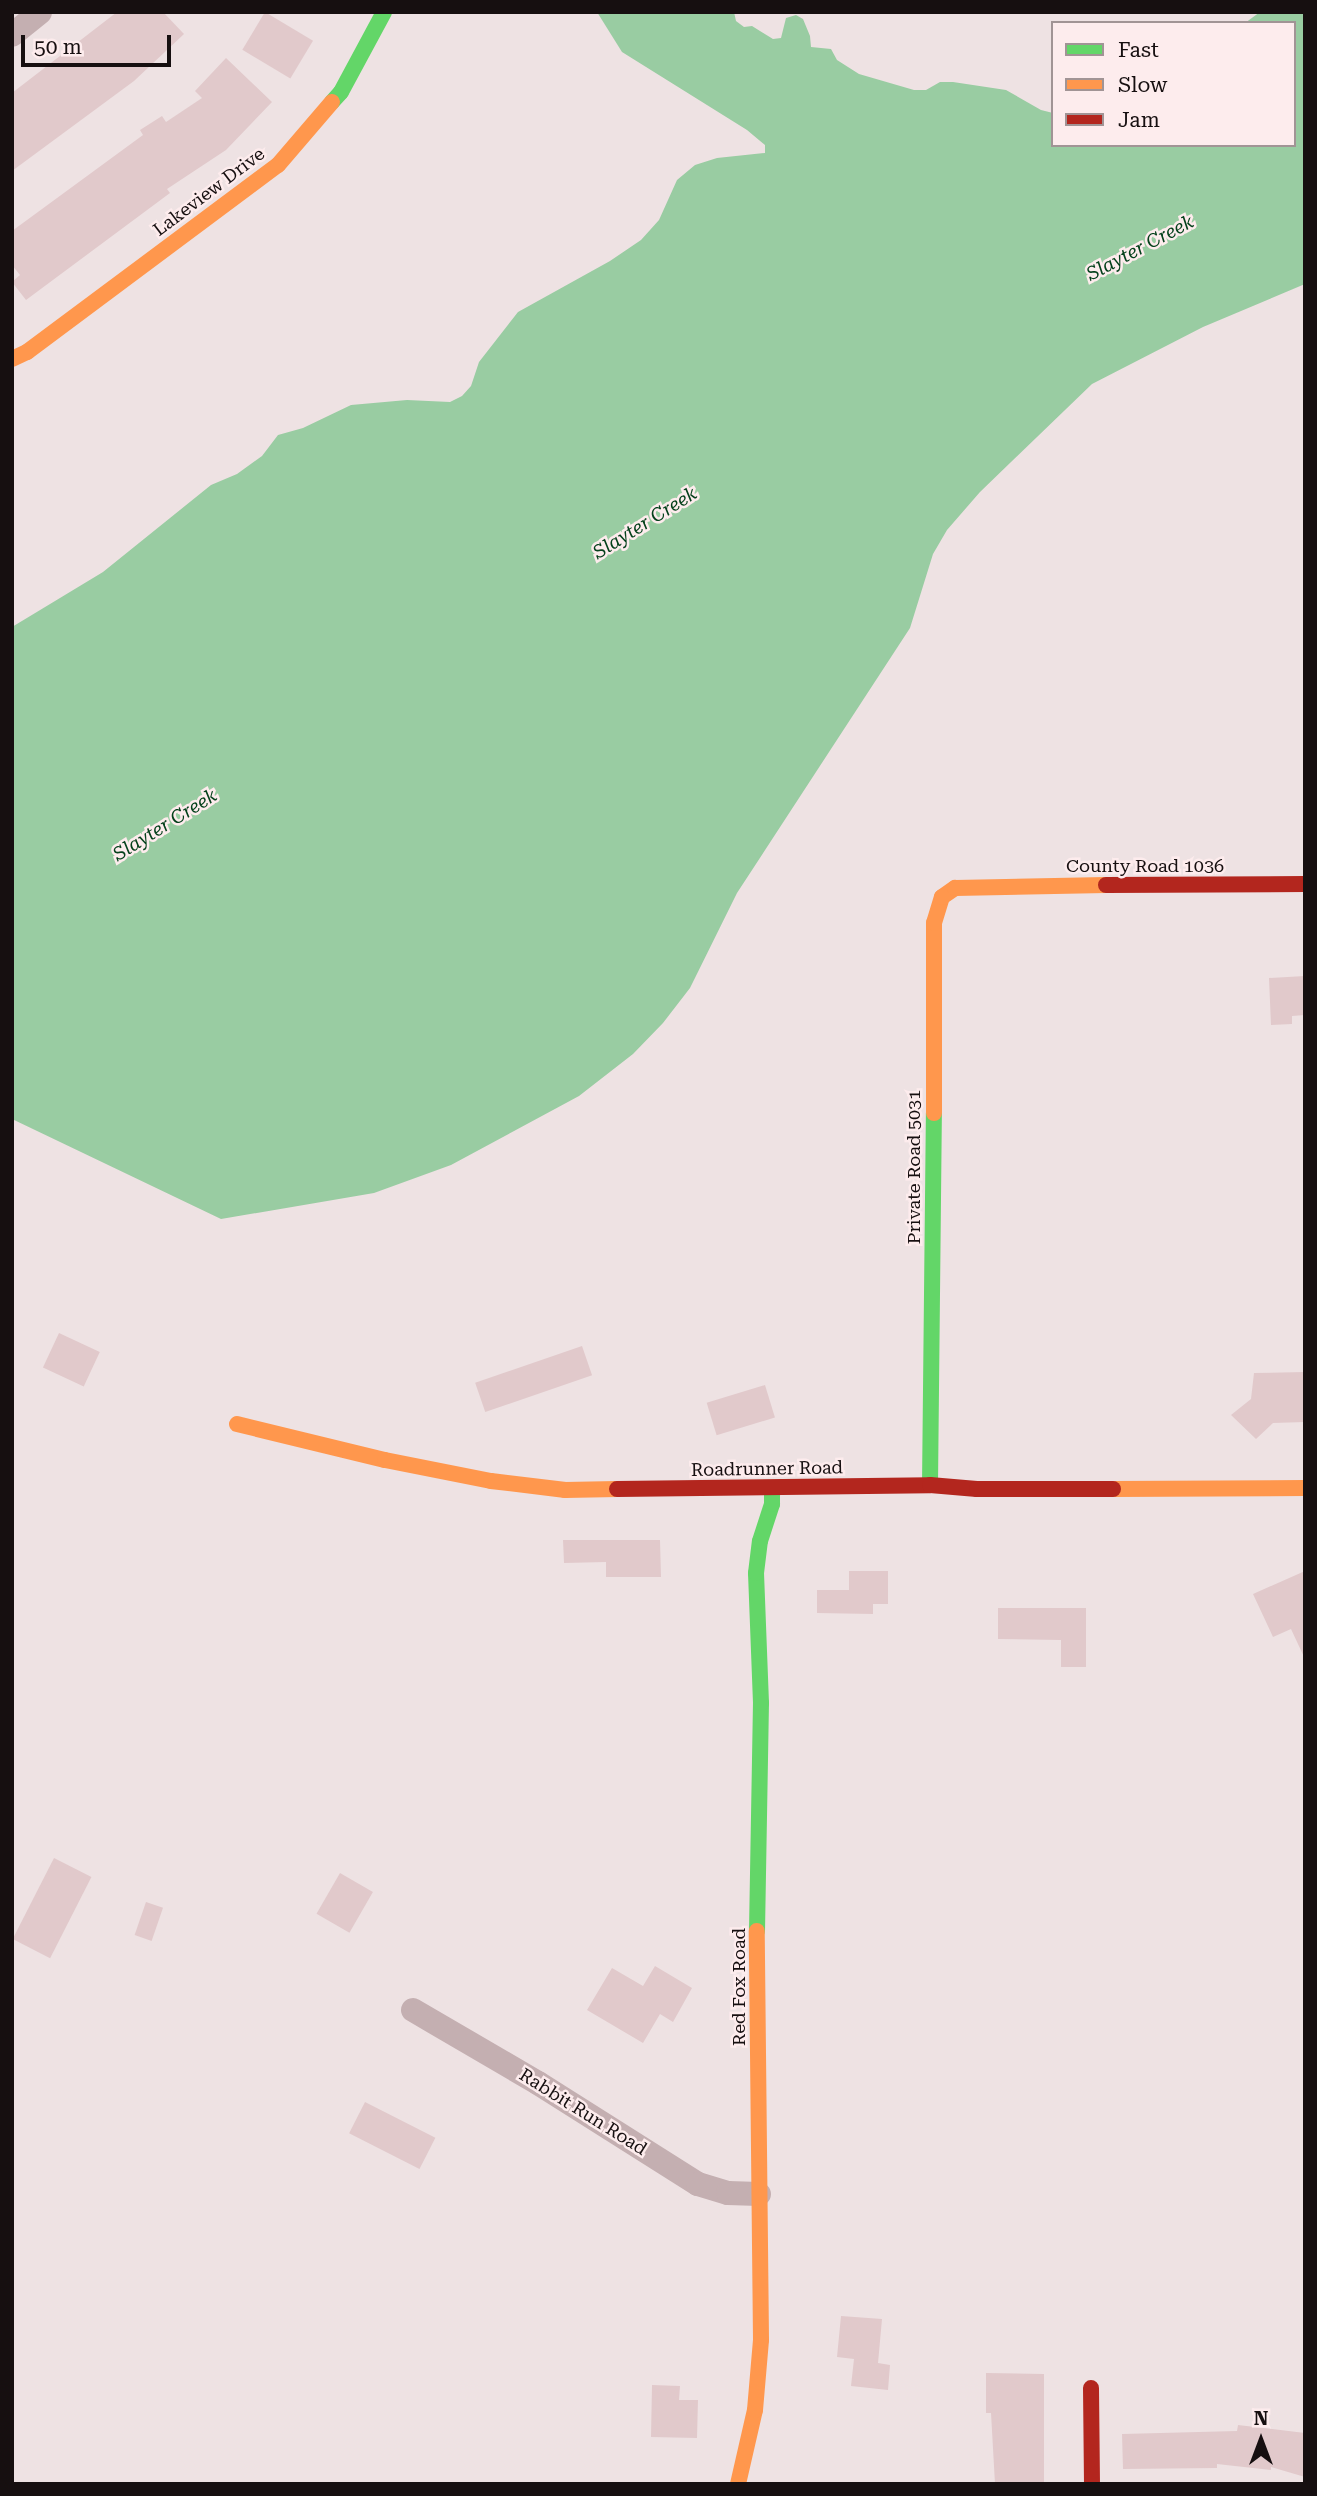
<!DOCTYPE html>
<html>
<head>
<meta charset="utf-8">
<style>
  body { margin:0 }
  #map { position:relative; width:1317px; height:2496px; overflow:hidden; background:#eee2e3; font-family:"Roboto Serif",serif }
  div>[style] { position:absolute }
  .water>* { inset:0; background:#99cca2 }
  .building>* { inset:0; background:#e1c9cb; transform-origin:0 0 }
  .street>* { height:24px; margin:-12px; padding:0 12px; transform-origin:12px; border-radius:12px; background:#c4afb1 }
  .fast>* { height:16px; margin:-8px; padding:0 8px; transform-origin:8px; border-radius:8px; background:#63d668 }
  .slow>* { height:16px; margin:-8px; padding:0 8px; transform-origin:8px; border-radius:8px; background:#ff974d }
  .jam>* { height:16px; margin:-8px; padding:0 8px; transform-origin:8px; border-radius:8px; background:#b3261e }
  span { translate:-50% -50%; white-space:nowrap; text-align:center; line-height:1.15; -webkit-text-stroke:5px #fdeced; paint-order:stroke }
  .street-label { font-size:18px; color:#160f10 }
  .water-label { font-size:19px; color:#04411b; font-style:italic }
  .frame { position:absolute; inset:0; border:14px solid #160f10; pointer-events:none }
  .legend { position:absolute; left:1051px; top:21px; width:245px; height:126px; box-sizing:border-box; background:#fdeced; border:2px solid #a19495; margin:0; padding:9px 12px; list-style:none; font-size:21px; color:#160f10 }
  .legend li { display:flex; align-items:center; gap:14px; height:35px }
  .legend b { width:35px; border:2px solid #a19495 }
  .north { position:absolute; left:1226px; top:2405px; width:70px; height:70px; -webkit-text-stroke:5px #fdeced; paint-order:stroke; rotate:0deg; font-size:19px; font-weight:700; line-height:28px; text-align:center; color:#160f10 }
  .north::after { content:''; display:block; margin:auto; width:24px; height:32px; background:#160f10; clip-path:polygon(50% 0,100% 100%,50% 72%,0 100%) }
  .scale { position:absolute; left:21px; top:35px; width:150px; height:32px; box-sizing:border-box; border:4px solid #160f10; border-top:0; padding-left:9px; font-size:21px; line-height:24px; white-space:nowrap; color:#160f10; -webkit-text-stroke:5px #fdeced; paint-order:stroke }
</style>
</head>
<body>
<div id="map">
  <div class="water">
    <div style="clip-path:polygon(597px 12px,734px 12px,736px 21px,744px 27px,752px 26px,773px 39px,781px 38px,786px 18px,796px 15px,803px 19px,810px 36px,811px 47px,831px 49px,837px 60px,859px 74px,914px 90px,926px 90px,940px 82px,953px 82px,1006px 90px,1041px 110px,1053px 113px,1053px 145px,1294px 145px,1294px 23px,1245px 23px,1260px 12px,1305px 12px,1305px 284px,1203px 327px,1092px 384px,980px 492px,947px 530px,933px 554px,910px 628px,737px 893px,690px 988px,663px 1023px,633px 1054px,579px 1096px,451px 1165px,374px 1193px,221px 1219px,12px 1119px,12px 627px,103px 572px,211px 485px,237px 474px,262px 456px,278px 435px,303px 428px,351px 405px,407px 400px,450px 402px,462px 396px,471px 386px,479px 362px,518px 312px,610px 261px,641px 240px,659px 220px,677px 180px,695px 165px,717px 158px,765px 153px,765px 145px,747px 130px,622px 52px)"></div>
  </div>
  <div class="building">
    <div style="clip-path:polygon(117px 12px,163px 12px,184px 34px,134px 81px,12px 171px,12px 93px)"></div>
    <div style="left:265px;top:12px;width:56px;height:44px;rotate:31deg"></div>
    <div style="clip-path:polygon(226px 58px,272px 102px,226px 150px,167px 189px,170px 193px,26px 300px,12px 282px,20px 275px,12px 265px,12px 231px,143px 135px,140px 130px,162px 116px,166px 122px,202px 98px,195px 91px)"></div>
    <div style="clip-path:polygon(1305px 976px,1305px 1015px,1292px 1016px,1292px 1024px,1271px 1025px,1269px 978px)"></div>
    <div style="left:59px;top:1333px;width:45px;height:38px;rotate:25deg"></div>
    <div style="left:582px;top:1346px;width:31px;height:113px;rotate:71deg"></div>
    <div style="clip-path:polygon(1305px 1372px,1305px 1422px,1273px 1423px,1256px 1439px,1231px 1415px,1251px 1399px,1254px 1373px)"></div>
    <div style="left:765px;top:1385px;width:34px;height:61px;rotate:73deg"></div>
    <div style="clip-path:polygon(563px 1540px,660px 1540px,661px 1577px,606px 1577px,606px 1562px,564px 1563px)"></div>
    <div style="clip-path:polygon(849px 1571px,888px 1571px,888px 1604px,873px 1604px,873px 1614px,817px 1613px,817px 1590px,849px 1590px)"></div>
    <div style="clip-path:polygon(1305px 1571px,1305px 1659px,1291px 1629px,1273px 1637px,1253px 1594px)"></div>
    <div style="clip-path:polygon(998px 1608px,1086px 1608px,1086px 1667px,1061px 1667px,1061px 1640px,998px 1639px)"></div>
    <div style="left:54px;top:1858px;width:42px;height:91px;rotate:27deg"></div>
    <div style="left:340px;top:1873px;width:38px;height:47px;rotate:30deg"></div>
    <div style="left:146px;top:1902px;width:18px;height:35px;rotate:19deg"></div>
    <div style="clip-path:polygon(655px 1966px,692px 1988px,673px 2022px,660px 2014px,643px 2043px,587px 2010px,612px 1968px,643px 1986px)"></div>
    <div style="left:365px;top:2102px;width:79px;height:35px;rotate:27deg"></div>
    <div style="clip-path:polygon(841px 2316px,882px 2319px,878px 2363px,890px 2365px,888px 2390px,851px 2386px,854px 2359px,837px 2357px)"></div>
    <div style="clip-path:polygon(986px 2373px,1044px 2374px,1044px 2484px,995px 2484px,991px 2413px,986px 2413px)"></div>
    <div style="clip-path:polygon(652px 2385px,680px 2386px,679px 2400px,698px 2400px,697px 2438px,651px 2437px)"></div>
    <div style="clip-path:polygon(1238px 2425px,1305px 2433px,1305px 2477px,1271px 2467px,1271px 2470px,1217px 2464px,1217px 2468px,1123px 2469px,1122px 2434px,1237px 2431px)"></div>
  </div>
  <div class="street">
    <div style="left:12px;top:35px;width:36px;rotate:-39deg"></div>
    <div style="left:413px;top:2010px;width:145px;rotate:30.3deg"></div>
    <div style="left:538px;top:2083px;width:189px;rotate:32.3deg"></div>
    <div style="left:698px;top:2184px;width:31px;rotate:17deg"></div>
    <div style="left:728px;top:2193px;width:31px;rotate:2deg"></div>
  </div>
  <div class="fast">
    <div style="left:332px;top:102px;width:13px;rotate:-48deg"></div>
    <div style="left:341px;top:92px;width:91px;rotate:-61.7deg"></div>
    <div style="left:930px;top:1485px;width:372px;rotate:-89.4deg"></div>
    <div style="left:757px;top:1931px;width:228px;rotate:-89deg"></div>
    <div style="left:761px;top:1703px;width:130px;rotate:-92.2deg"></div>
    <div style="left:756px;top:1573px;width:32px;rotate:-83deg"></div>
    <div style="left:760px;top:1541px;width:39px;rotate:-72deg"></div>
    <div style="left:772px;top:1504px;width:15px;rotate:-90deg"></div>
  </div>
  <div class="slow">
    <div style="left:12px;top:359px;width:17px;rotate:-25deg"></div>
    <div style="left:27px;top:352px;width:313px;rotate:-36.7deg"></div>
    <div style="left:278px;top:165px;width:83px;rotate:-49.4deg"></div>
    <div style="left:934px;top:1113px;width:190px;rotate:-90deg"></div>
    <div style="left:934px;top:923px;width:27px;rotate:-73deg"></div>
    <div style="left:942px;top:897px;width:16px;rotate:-35deg"></div>
    <div style="left:955px;top:888px;width:151px;rotate:-1.1deg"></div>
    <div style="left:237px;top:1424px;width:152px;rotate:13.7deg"></div>
    <div style="left:385px;top:1460px;width:108px;rotate:11.2deg"></div>
    <div style="left:491px;top:1481px;width:75px;rotate:6.9deg"></div>
    <div style="left:565px;top:1490px;width:52px;rotate:-1.1deg"></div>
    <div style="left:1113px;top:1489px;width:192px;rotate:-0.3deg"></div>
    <div style="left:738px;top:2484px;width:76px;rotate:-77.1deg"></div>
    <div style="left:755px;top:2410px;width:70px;rotate:-85.1deg"></div>
    <div style="left:761px;top:2340px;width:409px;rotate:-90.6deg"></div>
  </div>
  <div class="jam">
    <div style="left:1106px;top:885px;width:199px;rotate:-0.3deg"></div>
    <div style="left:617px;top:1489px;width:313px;rotate:-0.7deg"></div>
    <div style="left:930px;top:1485px;width:47px;rotate:4.9deg"></div>
    <div style="left:977px;top:1489px;width:136px"></div>
    <div style="left:1091px;top:2388px;width:96px;rotate:89.4deg"></div>
  </div>
  <div class="street-label">
    <span style="left:209px;top:192px;rotate:-37deg">Lakeview Drive</span>
    <span style="left:1145px;top:866px">County Road 1036</span>
    <span style="left:914px;top:1167px;rotate:-90deg">Private Road 5031</span>
    <span style="left:767px;top:1469px;rotate:-1deg">Roadrunner Road</span>
    <span style="left:739px;top:1987px;rotate:-90deg">Red Fox Road</span>
    <span style="left:583px;top:2112px;rotate:32deg">Rabbit Run Road</span>
  </div>
  <div class="water-label">
    <span style="left:1140px;top:248px;rotate:-28deg">Slayter Creek</span>
    <span style="left:645px;top:523px;rotate:-32deg">Slayter Creek</span>
    <span style="left:165px;top:825px;rotate:-32deg">Slayter Creek</span>
  </div>
  <div class="frame"></div>
  <ul class="legend">
  <li><b style="height:9px;background:#63d668"></b>Fast</li>
  <li><b style="height:9px;background:#ff974d"></b>Slow</li>
  <li><b style="height:9px;background:#b3261e"></b>Jam</li>
  </ul>
  <div class="north">N</div>
  <div class="scale">50 m</div>
</div>
</body>
</html>
